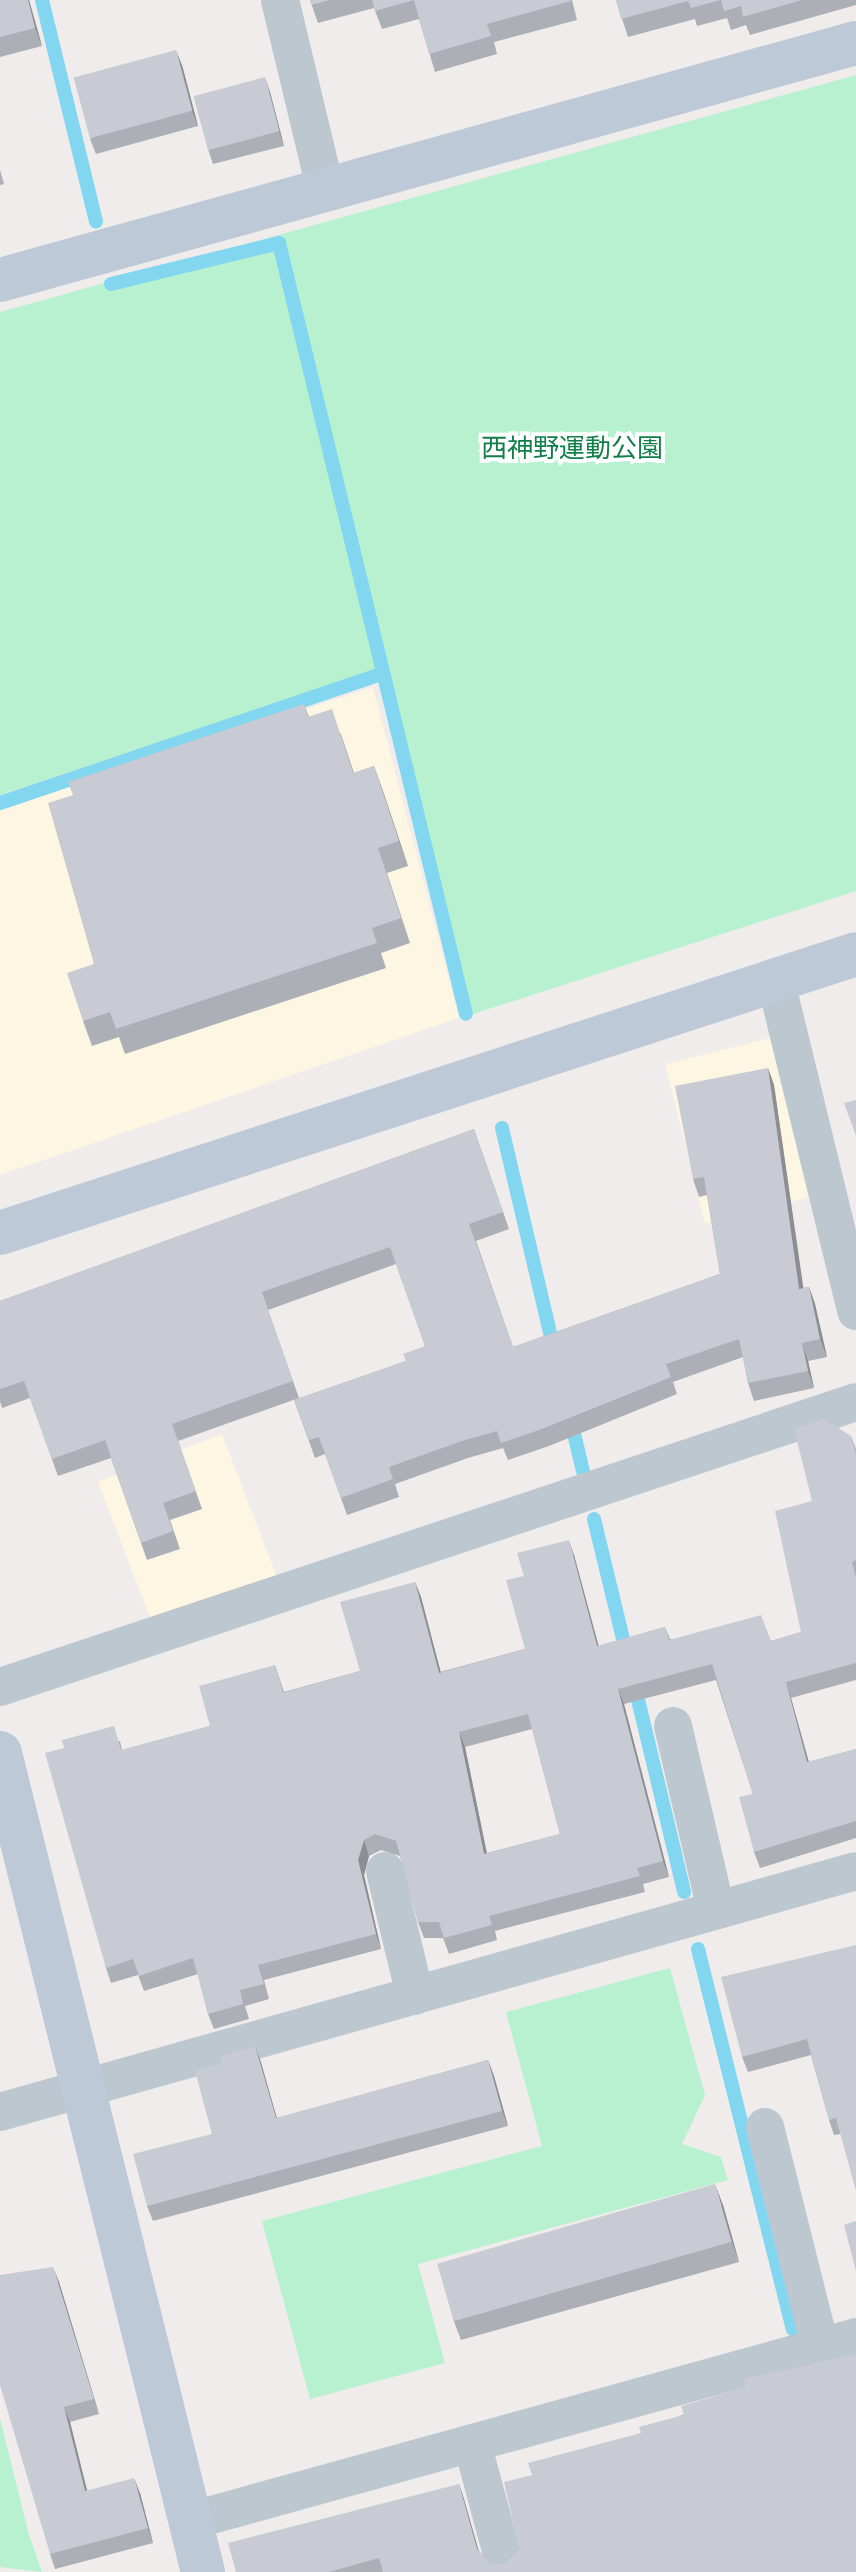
<!DOCTYPE html>
<html>
<head>
<meta charset="utf-8">
<style>
  body { margin:0 }
  #map { position:relative; width:856px; height:2572px; overflow:hidden; background:#f0ecec; font-family:Ubuntu,"Noto Sans JP",sans-serif }
  div>[style] { position:absolute }
  .commercial>* { inset:0; background:#fcf6e3; transform-origin:0 0 }
  .green>* { inset:0; background:#b7f1cf }
  .stream>* { height:14px; margin:-7px; padding:0 7px; transform-origin:7px; border-radius:7px; background:#82d6f0 }
  .street>* { height:38px; margin:-19px; padding:0 19px; transform-origin:19px; border-radius:19px; background:#bcc7d0 }
  .secondary>* { height:44px; margin:-22px; padding:0 22px; transform-origin:22px; border-radius:22px; background:#bec9d7 }
  .wall>* { inset:0; background:#acafb5 }
  .shaded-wall>* { inset:0; background:#8c8e94 }
  .building>* { inset:0; background:#c8cbd3; transform-origin:0 0 }
  span { translate:-50% -50%; white-space:nowrap; text-align:center; line-height:1.15; -webkit-text-stroke:8px #fff; paint-order:stroke }
  .park-label { font-size:26px; color:#127f4b }
</style>
</head>
<body>
<div id="map">
  <div class="commercial">
    <div style="clip-path:polygon(373px 687px,459px 1018px,0 1175px,0 810px)"></div>
    <div style="left:770px;top:1038px;width:164px;height:108px;rotate:76deg"></div>
    <div style="left:222px;top:1434px;width:155px;height:133px;rotate:69deg"></div>
  </div>
  <div class="green">
    <div style="clip-path:polygon(856px 75px,856px 891px,473px 1014px,387px 666px,0 795px,0 312px)"></div>
    <div style="clip-path:polygon(670px 1968px,705px 2095px,682px 2144px,721px 2157px,728px 2180px,418px 2264px,445px 2363px,310px 2399px,262px 2221px,542px 2146px,506px 2012px)"></div>
    <div style="clip-path:polygon(0 2418px,29px 2535px,42px 2572px,0 2567px)"></div>
  </div>
  <div class="stream">
    <div style="left:42px;top:0;width:228px;rotate:76.3deg"></div>
    <div style="left:111px;top:284px;width:173px;rotate:-13.7deg"></div>
    <div style="left:279px;top:243px;width:793px;rotate:76.37deg"></div>
    <div style="left:0;top:803px;width:403px;rotate:-18.7deg"></div>
    <div style="left:502px;top:1128px;width:228px;rotate:76.8deg"></div>
    <div style="left:570px;top:1417px;width:56px;rotate:76.5deg"></div>
    <div style="left:594px;top:1519px;width:140px;rotate:76.4deg"></div>
    <div style="left:634px;top:1683px;width:215px;rotate:76.5deg"></div>
    <div style="left:698px;top:1949px;width:392px;rotate:76deg"></div>
  </div>
  <div class="street">
    <div style="left:280px;top:0;width:196px;rotate:76.5deg"></div>
    <div style="left:776px;top:982px;width:339px;rotate:76.3deg"></div>
    <div style="left:0;top:1687px;width:902px;rotate:-18.41deg"></div>
    <div style="left:673px;top:1726px;width:189px;rotate:76.8deg"></div>
    <div style="left:385px;top:1871px;width:128px;rotate:76.4deg"></div>
    <div style="left:0;top:2112px;width:889px;rotate:-15.72deg"></div>
    <div style="left:765px;top:2127px;width:226px;rotate:75.9deg"></div>
    <div style="left:472px;top:2443px;width:119px;rotate:74.9deg"></div>
    <div style="left:190px;top:2521px;width:691px;rotate:-15.44deg"></div>
  </div>
  <div class="secondary">
    <div style="left:0;top:280px;width:888px;rotate:-15.48deg"></div>
    <div style="left:0;top:1233px;width:900px;rotate:-18.05deg"></div>
    <div style="left:0;top:1753px;width:844px;rotate:76.08deg"></div>
  </div>
  <div class="wall">
    <div style="clip-path:polygon(0 0,29px 0,42px 46px,0 57px)"></div>
    <div style="clip-path:polygon(310px 0,572px 0,577px 20px,494px 42px,497px 54px,435px 72px,419px 19px,382px 29px,374px 8px,318px 23px)"></div>
    <div style="clip-path:polygon(616px 0,856px 0,856px 5px,750px 35px,746px 25px,731px 30px,727px 18px,697px 26px,695px 19px,628px 37px)"></div>
    <div style="clip-path:polygon(182px 65px,198px 126px,96px 154px,90px 139px)"></div>
    <div style="clip-path:polygon(270px 92px,284px 146px,213px 164px,208px 149px)"></div>
    <div style="clip-path:polygon(0 170px,4px 184px,0 185px)"></div>
    <div style="clip-path:polygon(304px 704px,309px 717px,341px 734px,354px 773px,374px 766px,408px 866px,387px 873px,410px 943px,381px 953px,386px 968px,125px 1054px,119px 1037px,92px 1046px,83px 1021px,94px 964px,73px 795px)"></div>
    <div style="clip-path:polygon(768px 1068px,774px 1085px,803px 1288px,809px 1287px,815px 1304px,827px 1357px,808px 1361px,814px 1388px,754px 1401px,748px 1383px,743px 1357px,673px 1382px,677px 1394px,549px 1446px,508px 1460px,503px 1448px,468px 1458px,395px 1484px,399px 1497px,347px 1515px,325px 1454px,315px 1458px,294px 1400px,406px 1361px,425px 1346px,396px 1264px,268px 1310px,299px 1398px,178px 1441px,202px 1509px,170px 1520px,180px 1549px,147px 1560px,111px 1458px,58px 1476px,30px 1398px,2px 1408px,0 1401px,0 1301px,474px 1129px,509px 1229px,476px 1241px,513px 1347px,720px 1274px,707px 1195px,699px 1197px,693px 1179px)"></div>
    <div style="clip-path:polygon(evenodd,851px 1436px,856px 1449px,856px 1680px,791px 1698px,809px 1762px,856px 1749px,856px 1838px,760px 1868px,754px 1852px,753px 1794px,716px 1680px,624px 1704px,669px 1877px,643px 1884px,645px 1892px,495px 1931px,497px 1940px,449px 1954px,443px 1938px,424px 1938px,418px 1922px,400px 1856px,381px 1850px,369px 1856px,364px 1875px,381px 1949px,264px 1980px,269px 1999px,245px 2006px,249px 2019px,214px 2029px,208px 2014px,198px 1974px,144px 1991px,138px 1975px,111px 1983px,106px 1968px,64px 1748px,120px 1741px,122px 1750px,210px 1726px,275px 1665px,284px 1692px,360px 1671px,415px 1582px,421px 1597px,440px 1672px,525px 1649px,524px 1576px,574px 1555px,598px 1646px,665px 1627px,670px 1639px,771px 1641px,801px 1632px,812px 1501px,851px 1436px,532px 1729px,560px 1834px,487px 1853px,465px 1747px,532px 1729px)"></div>
    <div style="clip-path:polygon(856px 1945px,840px 2134px,834px 2135px,829px 2120px,811px 2055px,748px 2072px,742px 2057px)"></div>
    <div style="clip-path:polygon(255px 2046px,277px 2118px,488px 2060px,494px 2076px,508px 2126px,153px 2221px,147px 2206px,212px 2134px,222px 2064px)"></div>
    <div style="clip-path:polygon(723px 2205px,739px 2262px,461px 2340px,453px 2319px)"></div>
    <div style="clip-path:polygon(59px 2282px,99px 2414px,70px 2422px,87px 2491px,140px 2493px,153px 2543px,55px 2569px,50px 2554px)"></div>
    <div style="clip-path:polygon(746px 2387px,856px 2572px,236px 2572px,459px 2484px,464px 2499px,479px 2551px,491px 2564px,504px 2564px,519px 2548px,532px 2475px,641px 2433px)"></div>
  </div>
  <div class="shaded-wall">
    <div style="clip-path:polygon(28px 0,29px 0,42px 46px,35px 28px)"></div>
    <div style="clip-path:polygon(176px 50px,182px 65px,198px 126px,192px 111px)"></div>
    <div style="clip-path:polygon(265px 77px,270px 92px,284px 146px,279px 131px)"></div>
    <div style="clip-path:polygon(374px 766px,383px 791px,408px 866px,399px 841px)"></div>
    <div style="clip-path:polygon(768px 1068px,774px 1085px,806px 1306px,799px 1289px)"></div>
    <div style="clip-path:polygon(809px 1287px,815px 1304px,827px 1357px,820px 1339px)"></div>
    <div style="clip-path:polygon(802px 1343px,808px 1361px,814px 1388px,808px 1371px)"></div>
    <div style="clip-path:polygon(569px 1540px,574px 1555px,603px 1662px,597px 1646px)"></div>
    <div style="clip-path:polygon(415px 1582px,421px 1597px,445px 1688px,439px 1673px)"></div>
    <div style="clip-path:polygon(786px 1682px,791px 1698px,813px 1778px,807px 1762px)"></div>
    <div style="clip-path:polygon(618px 1689px,624px 1704px,669px 1877px,663px 1861px)"></div>
    <div style="clip-path:polygon(459px 1732px,465px 1747px,490px 1869px,484px 1854px)"></div>
    <div style="clip-path:polygon(364px 1840px,369px 1856px,364px 1875px,381px 1949px,376px 1934px,358px 1860px)"></div>
    <div style="clip-path:polygon(255px 2046px,261px 2062px,281px 2133px,276px 2118px)"></div>
    <div style="clip-path:polygon(488px 2060px,494px 2076px,508px 2126px,502px 2111px)"></div>
    <div style="clip-path:polygon(715px 2184px,723px 2205px,739px 2262px,732px 2242px)"></div>
    <div style="clip-path:polygon(53px 2267px,59px 2282px,99px 2414px,94px 2399px)"></div>
    <div style="clip-path:polygon(64px 2407px,70px 2422px,91px 2506px,85px 2491px)"></div>
    <div style="clip-path:polygon(134px 2478px,140px 2493px,153px 2543px,148px 2528px)"></div>
    <div style="clip-path:polygon(459px 2484px,464px 2499px,482px 2564px,477px 2549px)"></div>
  </div>
  <div class="building">
    <div style="clip-path:polygon(0 0,28px 0,35px 28px,0 37px)"></div>
    <div style="clip-path:polygon(310px 0,330px 0,311px 5px)"></div>
    <div style="clip-path:polygon(372px 0,570px 0,571px 1px,487px 24px,491px 36px,429px 54px,414px 0,375px 11px)"></div>
    <div style="clip-path:polygon(616px 0,721px 0,691px 8px,688px 1px,621px 19px)"></div>
    <div style="clip-path:polygon(721px 0,802px 0,743px 17px,741px 6px,724px 11px)"></div>
    <div style="left:176px;top:50px;width:63px;height:106px;rotate:75deg"></div>
    <div style="left:265px;top:77px;width:56px;height:74px;rotate:75deg"></div>
    <div style="clip-path:polygon(304px 704px,308px 717px,332px 709px,353px 773px,374px 766px,399px 841px,378px 848px,401px 918px,372px 928px,377px 943px,116px 1029px,110px 1012px,83px 1021px,67px 973px,94px 964px,48px 803px,73px 795px,68px 782px)"></div>
    <div style="clip-path:polygon(768px 1068px,799px 1289px,809px 1287px,820px 1339px,802px 1343px,808px 1371px,748px 1383px,739px 1339px,666px 1364px,671px 1377px,542px 1429px,501px 1443px,497px 1431px,462px 1441px,389px 1467px,393px 1479px,341px 1498px,319px 1437px,309px 1440px,294px 1400px,406px 1361px,403px 1354px,425px 1346px,390px 1247px,262px 1292px,293px 1381px,172px 1424px,196px 1491px,163px 1503px,173px 1531px,141px 1543px,105px 1440px,52px 1459px,24px 1381px,0 1389px,0 1301px,474px 1129px,503px 1212px,469px 1224px,513px 1347px,720px 1274px,704px 1177px,693px 1179px,675px 1086px)"></div>
    <div style="clip-path:polygon(856px 1100px,856px 1136px,844px 1103px)"></div>
    <div style="clip-path:polygon(evenodd,824px 1419px,851px 1436px,856px 1454px,856px 1560px,852px 1562px,856px 1578px,856px 1663px,786px 1682px,807px 1762px,856px 1749px,856px 1821px,754px 1852px,739px 1797px,753px 1794px,712px 1664px,618px 1689px,663px 1861px,637px 1868px,640px 1876px,489px 1916px,492px 1925px,444px 1938px,439px 1922px,418px 1922px,396px 1841px,375px 1834px,364px 1840px,358px 1860px,376px 1934px,258px 1965px,264px 1984px,240px 1990px,243px 2004px,208px 2014px,193px 1958px,139px 1976px,133px 1959px,106px 1968px,45px 1753px,64px 1748px,62px 1740px,114px 1726px,121px 1750px,210px 1726px,199px 1686px,275px 1665px,283px 1693px,360px 1671px,340px 1602px,415px 1582px,439px 1673px,525px 1649px,506px 1580px,524px 1576px,517px 1553px,569px 1540px,597px 1646px,665px 1627px,669px 1640px,761px 1615px,771px 1641px,801px 1632px,775px 1511px,812px 1501px,794px 1429px,824px 1419px,528px 1714px,560px 1834px,484px 1854px,459px 1732px,528px 1714px)"></div>
    <div style="clip-path:polygon(856px 1945px,856px 2191px,836px 2118px,829px 2120px,807px 2039px,742px 2057px,721px 1977px)"></div>
    <div style="clip-path:polygon(255px 2046px,276px 2118px,488px 2060px,502px 2111px,147px 2206px,133px 2154px,212px 2134px,195px 2071px,222px 2064px,220px 2056px)"></div>
    <div style="left:715px;top:2184px;width:60px;height:289px;rotate:74deg"></div>
    <div style="clip-path:polygon(856px 2221px,856px 2271px,844px 2225px)"></div>
    <div style="clip-path:polygon(53px 2267px,94px 2399px,64px 2407px,85px 2491px,134px 2478px,148px 2528px,50px 2554px,0 2385px,0 2275px)"></div>
    <div style="clip-path:polygon(856px 2354px,856px 2572px,383px 2572px,379px 2558px,329px 2572px,236px 2572px,228px 2543px,459px 2484px,477px 2549px,491px 2564px,504px 2564px,519px 2548px,504px 2482px,532px 2475px,528px 2463px,641px 2433px,639px 2427px,684px 2415px,681px 2406px,746px 2387px,744px 2379px)"></div>
  </div>
  <div class="park-label">
    <span style="left:572px;top:448px">西神野運動公園</span>
  </div>
</div>
</body>
</html>
